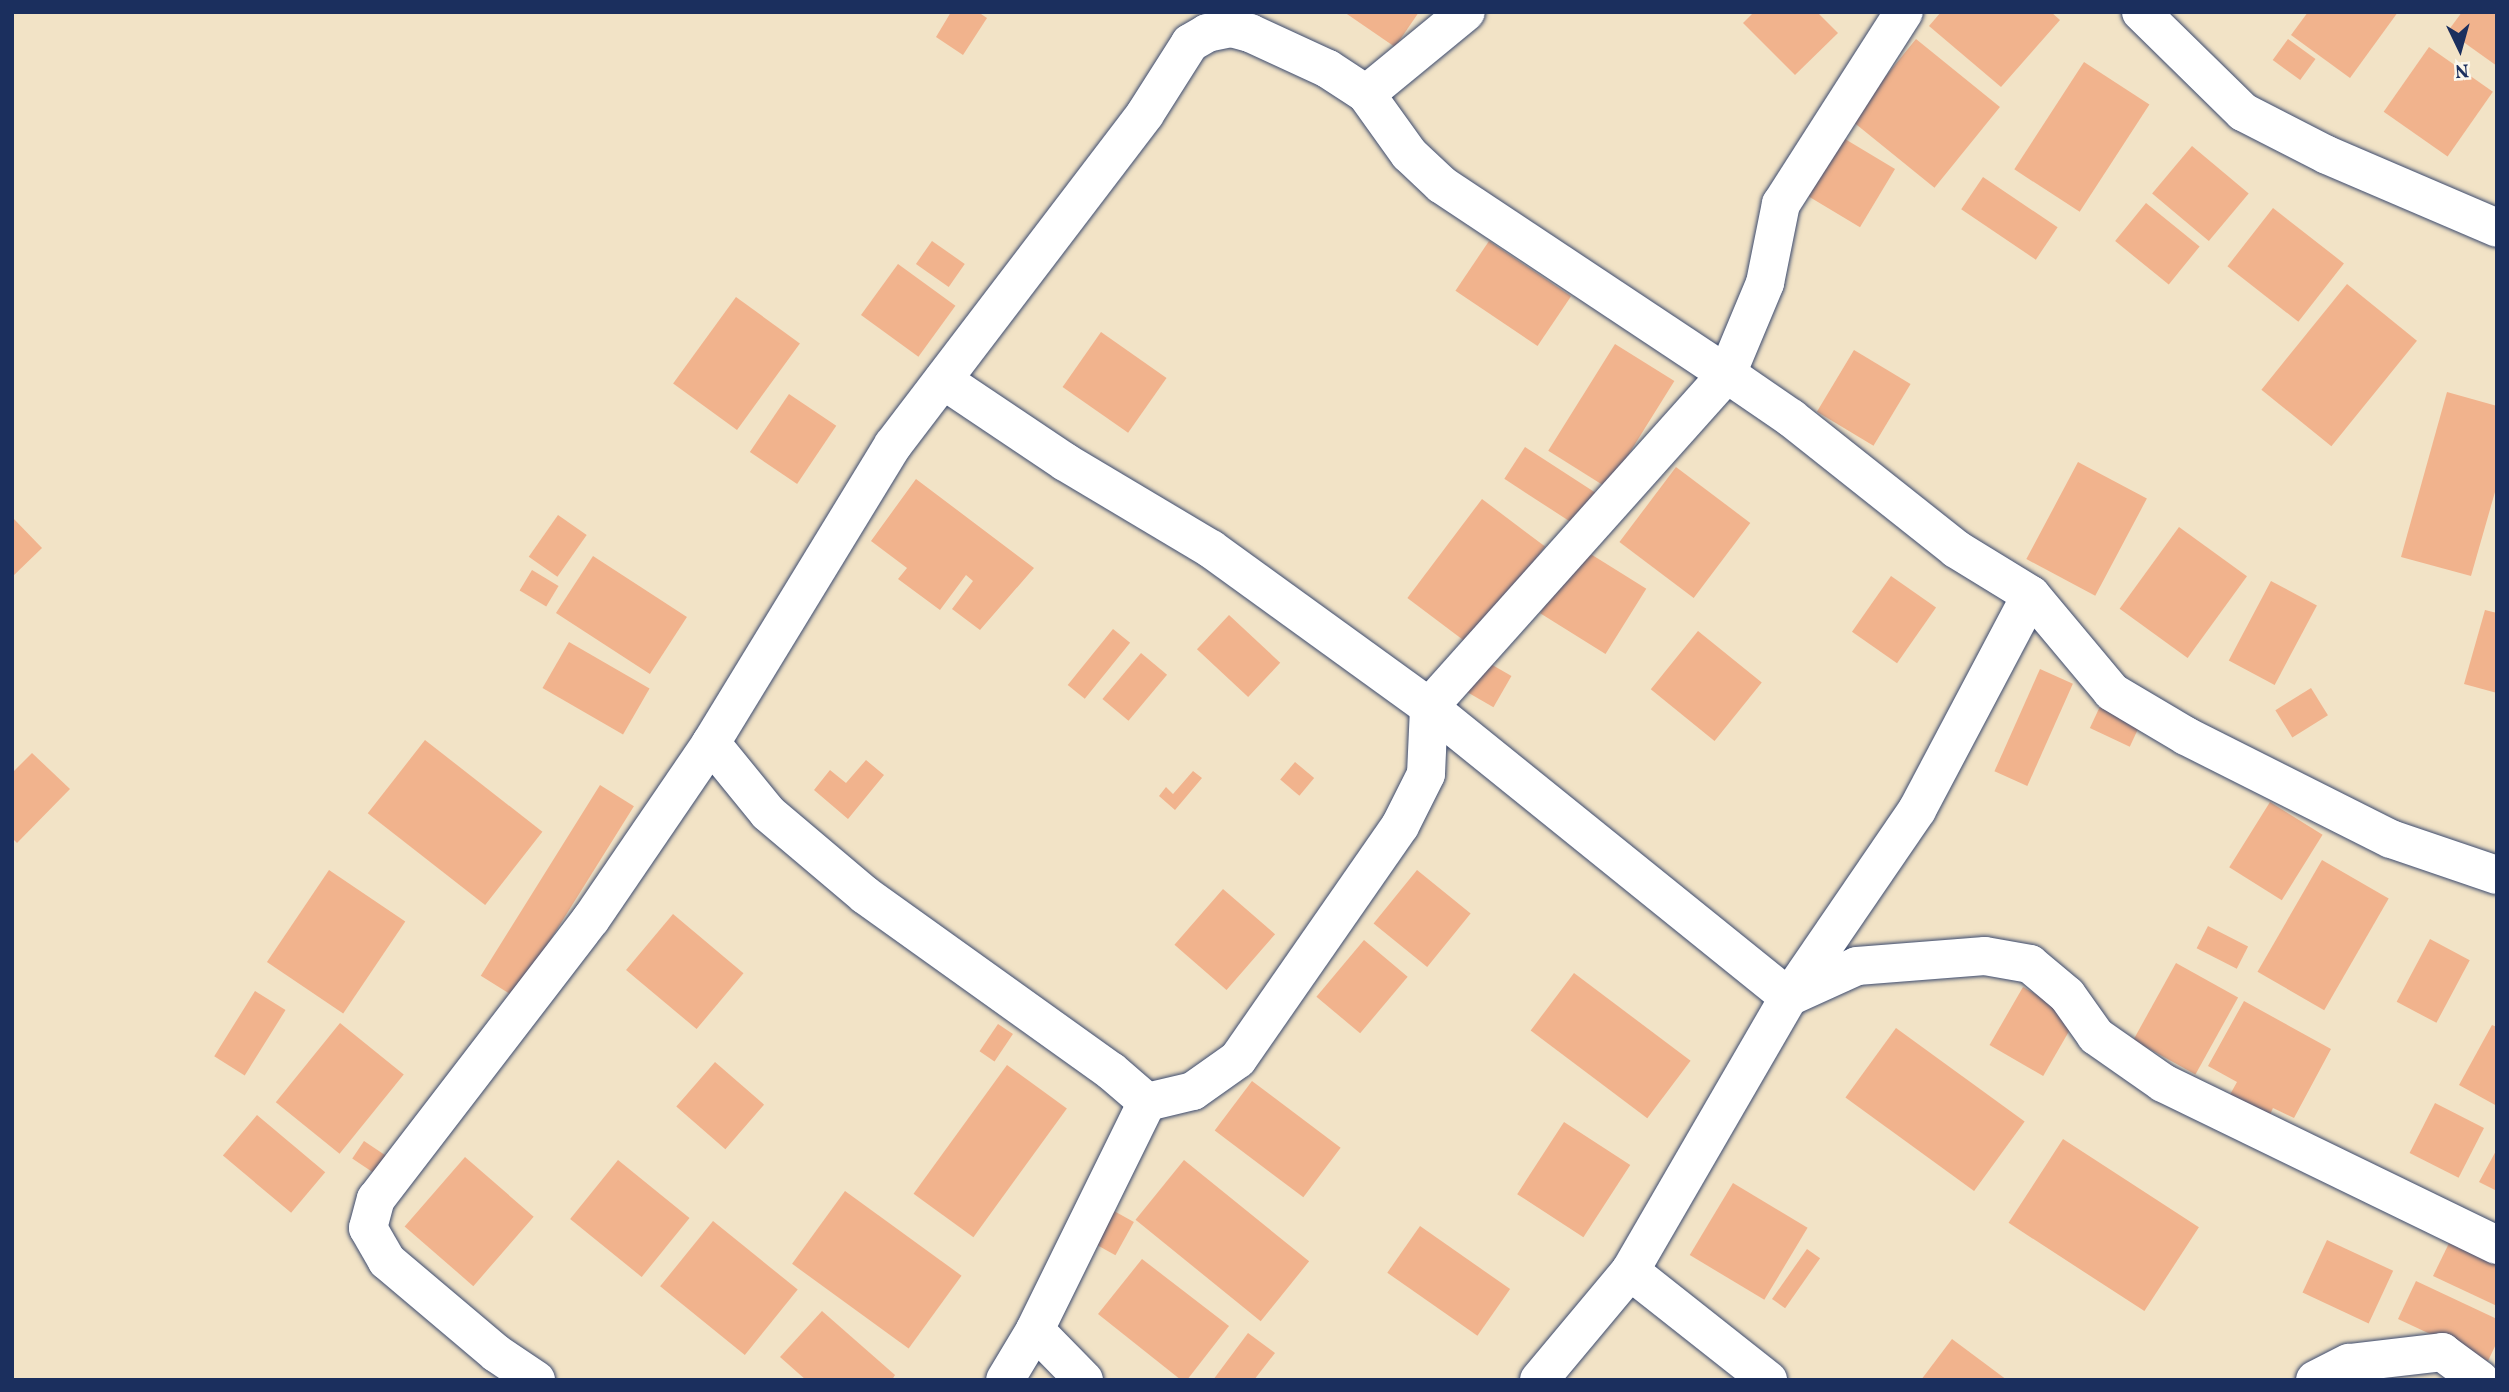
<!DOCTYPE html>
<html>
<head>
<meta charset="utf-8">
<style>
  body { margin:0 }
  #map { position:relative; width:2509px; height:1392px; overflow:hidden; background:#f2e3c6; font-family:Vollkorn,serif }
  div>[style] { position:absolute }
  .building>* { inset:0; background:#f1b38d; transform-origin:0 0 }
  .roads { filter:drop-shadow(0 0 2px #3b4a6e) drop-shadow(0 0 2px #3b4a6e) }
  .street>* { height:38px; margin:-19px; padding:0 19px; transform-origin:19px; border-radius:19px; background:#fff }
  span { translate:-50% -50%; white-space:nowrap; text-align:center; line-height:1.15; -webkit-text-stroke:5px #fbf7ec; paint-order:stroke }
  .frame { position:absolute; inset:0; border:14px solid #1b2f5e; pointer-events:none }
  .north { position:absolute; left:2425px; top:14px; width:70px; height:70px; -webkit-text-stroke:5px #fbf7ec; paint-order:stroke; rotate:175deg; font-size:19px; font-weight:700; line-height:28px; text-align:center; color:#1b2f5e }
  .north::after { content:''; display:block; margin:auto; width:24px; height:32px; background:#1b2f5e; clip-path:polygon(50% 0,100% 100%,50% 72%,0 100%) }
</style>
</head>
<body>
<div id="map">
  <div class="building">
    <div style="clip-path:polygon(951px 12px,978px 12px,987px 18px,963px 55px,936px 37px)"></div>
    <div style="clip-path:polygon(1344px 12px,1419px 12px,1395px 47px)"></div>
    <div style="clip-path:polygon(1754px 12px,1817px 12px,1838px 33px,1795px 75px,1743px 23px)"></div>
    <div style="clip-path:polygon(1941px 12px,2051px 12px,2060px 20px,2001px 87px,1929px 26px)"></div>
    <div style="clip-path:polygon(2308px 12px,2398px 12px,2350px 78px,2291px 35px)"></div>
    <div style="clip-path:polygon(2462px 12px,2497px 12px,2497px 66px,2448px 31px)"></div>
    <div style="left:1916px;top:39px;width:108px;height:104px;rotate:39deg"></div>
    <div style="left:2288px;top:39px;width:34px;height:26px;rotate:36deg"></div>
    <div style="left:2429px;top:47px;width:78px;height:79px;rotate:35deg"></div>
    <div style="left:2084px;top:62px;width:78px;height:128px;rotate:33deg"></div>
    <div style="left:1835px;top:133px;width:70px;height:68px;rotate:31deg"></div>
    <div style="left:2192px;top:146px;width:74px;height:62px;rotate:40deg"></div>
    <div style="left:1983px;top:177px;width:90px;height:39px;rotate:34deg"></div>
    <div style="left:2146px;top:203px;width:69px;height:49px;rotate:39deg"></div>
    <div style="left:2273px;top:208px;width:90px;height:74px;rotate:38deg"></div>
    <div style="left:932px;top:241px;width:40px;height:28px;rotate:35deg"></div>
    <div style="left:1489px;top:241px;width:99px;height:60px;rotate:34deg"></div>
    <div style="left:898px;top:264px;width:71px;height:63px;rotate:36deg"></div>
    <div style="left:2347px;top:284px;width:90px;height:136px;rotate:39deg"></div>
    <div style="left:736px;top:297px;width:79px;height:107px;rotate:36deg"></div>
    <div style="left:1101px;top:332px;width:80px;height:67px;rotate:35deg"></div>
    <div style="left:1615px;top:344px;width:70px;height:126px;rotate:32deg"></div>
    <div style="left:1854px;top:350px;width:66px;height:72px;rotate:31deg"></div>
    <div style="clip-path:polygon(2447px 392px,2497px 406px,2497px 485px,2471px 576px,2401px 557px)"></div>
    <div style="left:789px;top:394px;width:57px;height:70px;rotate:34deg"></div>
    <div style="left:1525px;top:447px;width:91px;height:38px;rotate:33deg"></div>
    <div style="left:2078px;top:462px;width:78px;height:110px;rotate:28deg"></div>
    <div style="left:1676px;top:467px;width:93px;height:94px;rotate:37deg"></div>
    <div style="clip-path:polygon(916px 479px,1034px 568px,980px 630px,952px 609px,973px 581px,966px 575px,940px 610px,898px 579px,907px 568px,871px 541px)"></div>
    <div style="left:1482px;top:499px;width:79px;height:124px;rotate:37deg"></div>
    <div style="left:558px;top:515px;width:35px;height:51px;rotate:35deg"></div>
    <div style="clip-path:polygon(12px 517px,42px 548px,12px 577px)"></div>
    <div style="left:2179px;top:527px;width:84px;height:101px;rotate:36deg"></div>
    <div style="left:1581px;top:548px;width:77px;height:77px;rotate:32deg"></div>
    <div style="left:593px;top:556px;width:112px;height:68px;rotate:33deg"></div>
    <div style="left:532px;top:570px;width:31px;height:24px;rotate:31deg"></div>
    <div style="left:1891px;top:576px;width:55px;height:68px;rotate:35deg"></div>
    <div style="left:2271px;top:581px;width:52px;height:90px;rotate:28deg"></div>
    <div style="clip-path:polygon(2485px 610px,2497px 613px,2497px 693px,2464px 684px)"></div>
    <div style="left:1229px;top:615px;width:70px;height:47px;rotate:43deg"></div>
    <div style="left:1113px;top:629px;width:22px;height:72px;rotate:39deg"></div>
    <div style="left:1698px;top:631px;width:82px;height:75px;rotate:39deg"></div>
    <div style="left:569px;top:642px;width:93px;height:53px;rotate:30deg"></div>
    <div style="left:1141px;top:653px;width:34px;height:60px;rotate:40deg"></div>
    <div style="left:1482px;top:659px;width:34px;height:36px;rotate:30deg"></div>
    <div style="left:2040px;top:669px;width:36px;height:112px;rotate:24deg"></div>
    <div style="left:2311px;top:688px;width:32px;height:42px;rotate:58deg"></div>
    <div style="left:2103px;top:700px;width:44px;height:31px;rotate:25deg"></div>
    <div style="left:425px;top:740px;width:149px;height:93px;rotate:38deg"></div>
    <div style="clip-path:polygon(32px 753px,70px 789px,17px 843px,12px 838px,12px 773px)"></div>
    <div style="clip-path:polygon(866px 760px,884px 775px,848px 819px,814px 790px,830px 770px,846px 783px)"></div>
    <div style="left:1295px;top:762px;width:25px;height:23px;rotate:40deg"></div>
    <div style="clip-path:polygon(1193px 771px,1202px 778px,1175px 810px,1159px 796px,1166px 787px,1173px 794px)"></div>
    <div style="left:600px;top:785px;width:40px;height:225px;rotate:32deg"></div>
    <div style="left:2270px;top:802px;width:62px;height:77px;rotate:32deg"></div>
    <div style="left:2322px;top:860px;width:77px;height:129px;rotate:30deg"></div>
    <div style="left:329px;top:870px;width:92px;height:111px;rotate:34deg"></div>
    <div style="left:1417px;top:870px;width:69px;height:69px;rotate:39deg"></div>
    <div style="left:1223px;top:889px;width:69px;height:74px;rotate:41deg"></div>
    <div style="left:673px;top:914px;width:92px;height:73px;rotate:40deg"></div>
    <div style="left:2208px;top:926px;width:45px;height:25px;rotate:27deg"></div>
    <div style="left:2430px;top:939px;width:45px;height:71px;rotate:28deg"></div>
    <div style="left:1364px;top:940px;width:57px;height:74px;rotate:40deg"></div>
    <div style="left:2176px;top:963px;width:71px;height:88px;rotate:29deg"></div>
    <div style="left:1574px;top:973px;width:146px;height:72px;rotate:37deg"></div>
    <div style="left:2023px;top:987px;width:62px;height:67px;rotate:30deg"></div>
    <div style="left:255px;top:991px;width:36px;height:77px;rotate:32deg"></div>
    <div style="clip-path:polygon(2244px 1001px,2331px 1049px,2294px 1118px,2273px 1108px,2267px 1121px,2227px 1100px,2237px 1082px,2208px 1066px)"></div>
    <div style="left:340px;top:1023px;width:82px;height:102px;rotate:39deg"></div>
    <div style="left:998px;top:1024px;width:18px;height:33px;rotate:34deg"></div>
    <div style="clip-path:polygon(2492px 1025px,2497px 1027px,2497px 1106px,2459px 1085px)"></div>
    <div style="left:1896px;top:1028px;width:159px;height:86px;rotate:36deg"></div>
    <div style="left:715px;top:1062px;width:65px;height:59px;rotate:41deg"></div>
    <div style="left:1007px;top:1065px;width:74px;height:159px;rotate:36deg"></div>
    <div style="left:1252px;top:1081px;width:111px;height:62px;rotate:37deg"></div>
    <div style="left:2435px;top:1103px;width:55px;height:56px;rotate:27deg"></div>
    <div style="left:257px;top:1115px;width:89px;height:53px;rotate:40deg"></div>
    <div style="left:1564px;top:1122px;width:79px;height:86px;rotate:33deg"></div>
    <div style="left:2063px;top:1139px;width:162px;height:100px;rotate:33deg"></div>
    <div style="left:364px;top:1141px;width:27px;height:21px;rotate:34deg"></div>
    <div style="clip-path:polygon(2497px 1149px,2497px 1191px,2479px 1182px)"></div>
    <div style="left:465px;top:1157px;width:91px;height:92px;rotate:41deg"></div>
    <div style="left:618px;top:1160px;width:92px;height:76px;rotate:39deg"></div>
    <div style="left:1184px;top:1160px;width:161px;height:77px;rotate:39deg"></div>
    <div style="left:1733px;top:1183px;width:87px;height:84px;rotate:31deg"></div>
    <div style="left:845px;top:1191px;width:144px;height:90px;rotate:36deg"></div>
    <div style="left:1105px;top:1206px;width:33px;height:38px;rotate:29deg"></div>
    <div style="left:713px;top:1221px;width:109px;height:84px;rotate:39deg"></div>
    <div style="left:1420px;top:1226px;width:110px;height:57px;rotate:35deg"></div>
    <div style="clip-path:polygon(2454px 1233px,2497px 1254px,2497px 1306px,2433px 1276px)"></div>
    <div style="left:2327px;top:1240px;width:73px;height:58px;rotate:25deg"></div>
    <div style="left:1807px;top:1249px;width:16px;height:61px;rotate:35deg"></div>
    <div style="clip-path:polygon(1142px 1259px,1229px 1326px,1187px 1380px,1181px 1380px,1098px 1314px)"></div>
    <div style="clip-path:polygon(2416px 1281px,2497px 1319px,2497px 1342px,2488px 1361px,2398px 1319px)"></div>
    <div style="clip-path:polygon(822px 1311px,895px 1375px,892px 1380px,806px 1380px,780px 1357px)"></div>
    <div style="clip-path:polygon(1248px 1333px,1275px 1353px,1254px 1380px,1213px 1380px)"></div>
    <div style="clip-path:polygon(1952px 1339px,2007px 1380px,1921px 1380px)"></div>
  </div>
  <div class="roads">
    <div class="street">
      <div style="left:2141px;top:12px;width:143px;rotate:44.4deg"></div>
      <div style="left:2243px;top:112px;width:94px;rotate:27.1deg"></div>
      <div style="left:2327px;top:155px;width:185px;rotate:23.2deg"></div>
      <div style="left:1366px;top:94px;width:129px;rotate:-39.4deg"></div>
      <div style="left:943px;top:380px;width:147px;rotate:33.9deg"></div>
      <div style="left:1065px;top:462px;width:170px;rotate:30.8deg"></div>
      <div style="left:1211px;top:549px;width:269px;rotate:35.9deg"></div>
      <div style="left:1429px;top:707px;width:462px;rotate:38.9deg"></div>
      <div style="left:1789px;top:997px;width:75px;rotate:-24.5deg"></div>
      <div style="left:1857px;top:966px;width:128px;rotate:-4.5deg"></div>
      <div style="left:1985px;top:956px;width:46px;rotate:10.1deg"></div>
      <div style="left:2030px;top:964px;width:48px;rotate:40deg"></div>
      <div style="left:2067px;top:995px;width:50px;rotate:54.7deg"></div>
      <div style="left:2096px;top:1036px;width:82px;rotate:35deg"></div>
      <div style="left:2163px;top:1083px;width:371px;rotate:25.9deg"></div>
      <div style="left:711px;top:743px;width:90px;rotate:50.8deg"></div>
      <div style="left:768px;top:813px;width:127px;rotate:40.2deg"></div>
      <div style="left:865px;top:895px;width:302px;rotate:35.6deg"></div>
      <div style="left:1111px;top:1071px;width:48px;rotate:40.7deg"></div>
      <div style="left:1147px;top:1102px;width:254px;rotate:116.2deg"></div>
      <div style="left:1035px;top:1330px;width:58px;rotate:121deg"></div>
      <div style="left:1147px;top:1102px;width:47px;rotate:-13.4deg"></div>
      <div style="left:1193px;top:1091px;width:55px;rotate:-35.4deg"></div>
      <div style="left:1238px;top:1059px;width:284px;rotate:-55.2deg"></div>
      <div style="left:1400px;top:826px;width:58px;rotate:-63.4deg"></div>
      <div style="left:1426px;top:774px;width:67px;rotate:-87.4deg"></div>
      <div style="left:1429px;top:707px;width:447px;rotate:-48.2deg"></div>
      <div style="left:1727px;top:374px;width:99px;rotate:-67.3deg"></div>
      <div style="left:1765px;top:283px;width:81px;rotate:-78.6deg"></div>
      <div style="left:1781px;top:204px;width:228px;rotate:-57.4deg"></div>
      <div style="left:1630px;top:1271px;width:176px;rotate:38.3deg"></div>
      <div style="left:1035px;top:1330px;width:70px;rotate:45.6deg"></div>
      <div style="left:536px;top:1380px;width:48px;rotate:-146deg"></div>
      <div style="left:496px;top:1353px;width:143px;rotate:-139.8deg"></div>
      <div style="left:387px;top:1261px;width:38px;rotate:-120deg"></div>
      <div style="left:368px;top:1228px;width:30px;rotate:-75deg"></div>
      <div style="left:376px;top:1199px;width:353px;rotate:-52.5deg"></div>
      <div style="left:591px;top:919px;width:213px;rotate:-55.7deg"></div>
      <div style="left:711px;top:743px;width:349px;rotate:-58.6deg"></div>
      <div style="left:893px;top:445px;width:416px;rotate:-52.7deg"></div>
      <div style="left:1145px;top:114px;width:84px;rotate:-57.6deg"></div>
      <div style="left:1190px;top:43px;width:20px;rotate:-30deg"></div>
      <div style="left:1207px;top:33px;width:25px;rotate:-12deg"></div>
      <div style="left:1231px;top:28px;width:20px;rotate:15deg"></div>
      <div style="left:1250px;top:33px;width:86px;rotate:24.8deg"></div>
      <div style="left:1328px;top:69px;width:45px;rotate:33.3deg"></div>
      <div style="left:1366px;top:94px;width:74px;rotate:54.4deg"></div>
      <div style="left:1409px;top:154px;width:45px;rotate:43.2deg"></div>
      <div style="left:1442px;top:185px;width:342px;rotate:33.6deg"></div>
      <div style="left:1727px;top:374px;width:78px;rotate:34.5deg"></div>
      <div style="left:1791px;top:418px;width:211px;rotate:38.4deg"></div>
      <div style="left:1956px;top:549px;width:88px;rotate:31.5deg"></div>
      <div style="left:2031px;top:595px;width:126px;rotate:50.1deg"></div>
      <div style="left:2112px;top:692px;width:86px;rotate:30.7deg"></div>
      <div style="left:2186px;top:736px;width:229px;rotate:26.7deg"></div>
      <div style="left:2391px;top:839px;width:112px;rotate:18.8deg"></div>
      <div style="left:1539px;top:1380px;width:142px;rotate:-50.1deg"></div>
      <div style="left:1630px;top:1271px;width:317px;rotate:-59.9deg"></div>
      <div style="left:1789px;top:997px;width:227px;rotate:-55.6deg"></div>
      <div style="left:1917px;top:810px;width:243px;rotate:-62.1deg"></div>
      <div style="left:2315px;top:1380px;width:38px;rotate:-27deg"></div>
      <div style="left:2349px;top:1363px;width:94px;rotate:-6.7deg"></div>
      <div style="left:2442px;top:1352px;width:47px;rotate:36.4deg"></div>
    </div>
  </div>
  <div class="frame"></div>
  <div class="north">N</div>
</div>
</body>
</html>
